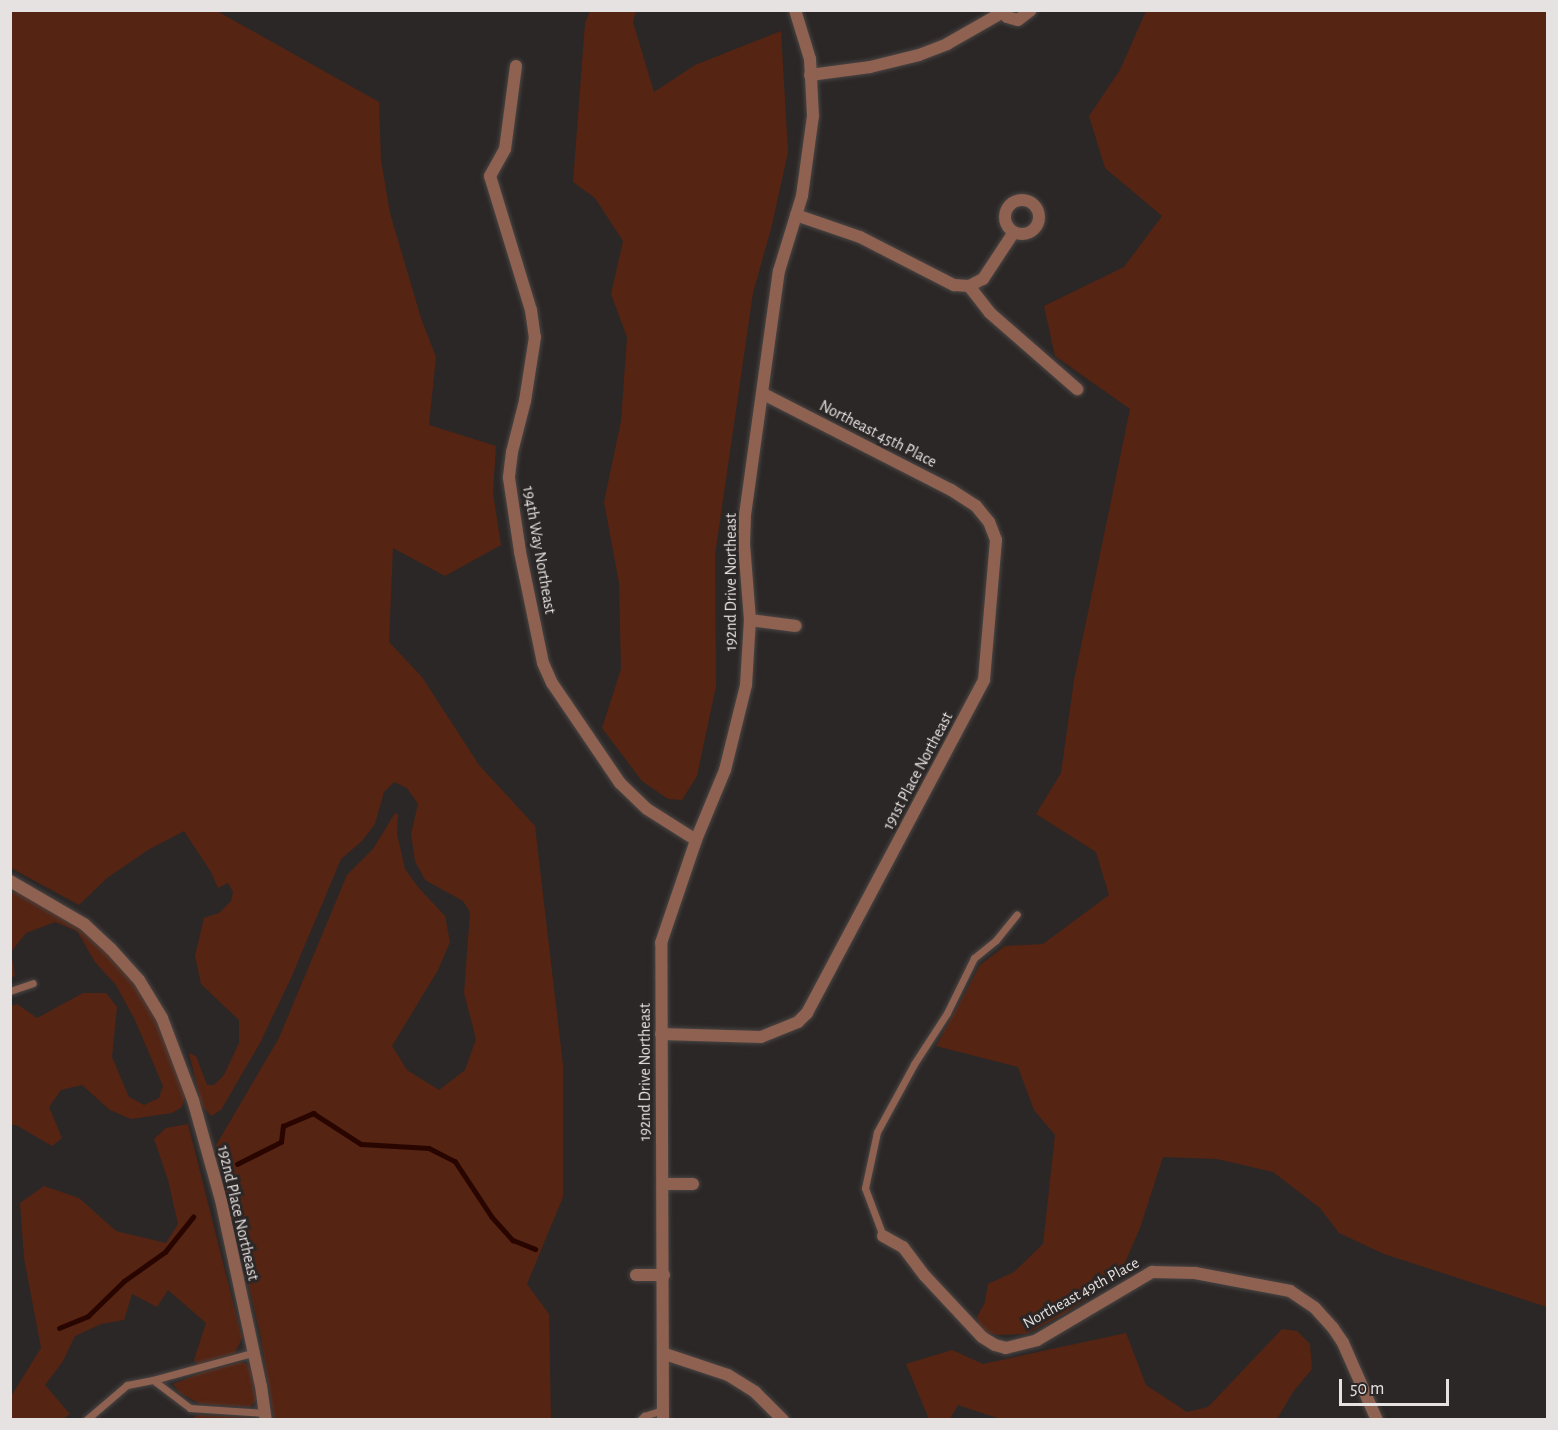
<!DOCTYPE html>
<html>
<head>
<meta charset="utf-8">
<style>
  body { margin:0 }
  #map { position:relative; width:1558px; height:1430px; overflow:hidden; background:#2b2726; font-family:"Alegreya Sans",sans-serif }
  div>[style] { position:absolute }
  .green>* { inset:0; background:#552413 }
  .stream>* { height:4.5px; margin:-2.25px; padding:0 2.25px; transform-origin:2.25px; border-radius:2.25px; background:#290500 }
  .roads { filter:drop-shadow(0 0 2px #494544) drop-shadow(0 0 2px #494544) }
  .lane>* { height:7px; margin:-3.5px; padding:0 3.5px; transform-origin:3.5px; border-radius:3.5px; background:#8e6151 }
  .street>* { height:12px; margin:-6px; padding:0 6px; transform-origin:6px; border-radius:6px; background:#8e6151 }
  .street>.ring { margin:-6px; padding:0; box-sizing:content-box; background:none; border:12px solid #8e6151; border-radius:50% }
  span { translate:-50% -50%; white-space:nowrap; text-align:center; line-height:1.15; -webkit-text-stroke:6px #2b2726; paint-order:stroke }
  .street-label { font-size:16px; color:#e5e2e1 }
  .frame { position:absolute; inset:0; border:12px solid #e5e2e1; pointer-events:none }
  .scale { position:absolute; left:1339px; top:1379px; width:110px; height:27px; box-sizing:border-box; border:3px solid #e5e2e1; border-top:0; padding-left:8px; font-size:18px; line-height:21px; white-space:nowrap; color:#e5e2e1; -webkit-text-stroke:4px #2b2726; paint-order:stroke }
</style>
</head>
<body>
<div id="map">
  <div class="green">
    <div style="clip-path:polygon(10px 11px,217px 11px,379px 102px,381px 160px,390px 213px,421px 318px,436px 357px,429px 425px,496px 446px,493px 493px,501px 545px,445px 576px,393px 548px,389px 642px,422px 677px,479px 765px,535px 826px,563px 1065px,563px 1197px,527px 1284px,549px 1314px,551px 1419px,274px 1419px,260px 1333px,215px 1147px,279px 1038px,347px 875px,373px 849px,395px 813px,398px 814px,397px 834px,405px 869px,418px 887px,445px 916px,450px 942px,438px 970px,392px 1046px,407px 1070px,439px 1090px,465px 1070px,476px 1039px,464px 993px,470px 912px,463px 901px,425px 880px,415px 861px,411px 834px,418px 804px,407px 788px,394px 782px,384px 792px,375px 824px,362px 841px,341px 859px,291px 978px,260px 1043px,221px 1110px,211px 1116px,202px 1106px,189px 1053px,196px 1056px,207px 1085px,214px 1085px,224px 1075px,239px 1043px,239px 1020px,201px 984px,195px 956px,204px 918px,219px 913px,231px 901px,233px 892px,228px 883px,218px 888px,211px 872px,184px 831px,148px 850px,107px 878px,79px 905px,11px 868px)"></div>
    <div style="clip-path:polygon(590px 11px,636px 11px,633px 22px,654px 92px,695px 65px,781px 31px,788px 152px,772px 225px,753px 293px,715px 555px,716px 686px,697px 776px,682px 800px,668px 799px,642px 781px,602px 728px,621px 669px,619px 583px,604px 502px,621px 421px,627px 337px,611px 294px,623px 241px,595px 198px,573px 182px,585px 23px)"></div>
    <div style="clip-path:polygon(1146px 11px,1547px 11px,1547px 1307px,1384px 1254px,1339px 1233px,1320px 1208px,1273px 1172px,1217px 1159px,1163px 1157px,1140px 1228px,1119px 1276px,1066px 1313px,1026px 1334px,998px 1335px,981px 1331px,977px 1317px,985px 1302px,988px 1284px,1014px 1272px,1043px 1244px,1055px 1135px,1034px 1110px,1018px 1067px,936px 1046px,980px 965px,1005px 946px,1043px 944px,1109px 895px,1096px 852px,1036px 814px,1061px 773px,1074px 680px,1130px 409px,1055px 356px,1044px 306px,1124px 267px,1162px 216px,1105px 168px,1089px 116px,1120px 70px)"></div>
    <div style="clip-path:polygon(11px 892px,19px 893px,49px 909px,83px 931px,113px 958px,143px 996px,162px 1030px,185px 1096px,182px 1107px,172px 1113px,131px 1119px,110px 1110px,82px 1085px,61px 1090px,49px 1107px,62px 1138px,52px 1146px,16px 1125px,11px 1125px,11px 1006px,17px 1004px,37px 1018px,83px 993px,106px 993px,117px 1007px,112px 1057px,129px 1097px,144px 1105px,159px 1098px,163px 1086px,135px 1020px,116px 985px,95px 962px,77px 931px,55px 922px,26px 933px,11px 952px,15px 975px,11px 979px)"></div>
    <div style="clip-path:polygon(188px 1124px,242px 1338px,235px 1353px,199px 1365px,194px 1360px,206px 1323px,168px 1290px,157px 1307px,132px 1294px,124px 1320px,101px 1324px,75px 1336px,63px 1361px,45px 1385px,70px 1414px,63px 1419px,11px 1419px,10px 1398px,41px 1348px,24px 1258px,20px 1203px,44px 1186px,79px 1198px,116px 1231px,166px 1243px,178px 1224px,168px 1180px,154px 1139px,166px 1128px)"></div>
    <div style="clip-path:polygon(1282px 1329px,1297px 1331px,1310px 1344px,1312px 1369px,1293px 1392px,1277px 1419px,1003px 1420px,958px 1405px,950px 1419px,929px 1419px,906px 1364px,952px 1350px,983px 1364px,1126px 1333px,1146px 1385px,1187px 1412px,1208px 1407px)"></div>
    <div style="clip-path:polygon(241px 1362px,247px 1364px,251px 1371px,256px 1401px,250px 1407px,200px 1404px,180px 1393px,173px 1384px,203px 1372px)"></div>
    <div style="clip-path:polygon(198px 1415px,253px 1417px,255px 1419px,191px 1419px)"></div>
  </div>
  <div class="stream">
    <div style="left:237px;top:1164px;width:49px;rotate:-26.6deg"></div>
    <div style="left:281px;top:1142px;width:16px;rotate:-83deg"></div>
    <div style="left:283px;top:1126px;width:33px;rotate:-23deg"></div>
    <div style="left:313px;top:1113px;width:57px;rotate:32.9deg"></div>
    <div style="left:361px;top:1144px;width:68px;rotate:3.4deg"></div>
    <div style="left:429px;top:1148px;width:29px;rotate:27deg"></div>
    <div style="left:455px;top:1161px;width:67px;rotate:56.5deg"></div>
    <div style="left:492px;top:1217px;width:31px;rotate:48deg"></div>
    <div style="left:513px;top:1240px;width:24px;rotate:22deg"></div>
    <div style="left:59px;top:1328px;width:31px;rotate:-22deg"></div>
    <div style="left:88px;top:1316px;width:50px;rotate:-44.2deg"></div>
    <div style="left:124px;top:1281px;width:50px;rotate:-35.3deg"></div>
    <div style="left:165px;top:1252px;width:45px;rotate:-51.3deg"></div>
  </div>
  <div class="roads">
    <div class="lane">
      <div style="left:10px;top:991px;width:24px;rotate:-19deg"></div>
      <div style="left:883px;top:1236px;width:51px;rotate:-110.6deg"></div>
      <div style="left:865px;top:1188px;width:57px;rotate:-77.9deg"></div>
      <div style="left:877px;top:1132px;width:77px;rotate:-61.4deg"></div>
      <div style="left:914px;top:1064px;width:61px;rotate:-57.1deg"></div>
      <div style="left:947px;top:1013px;width:61px;rotate:-63.9deg"></div>
      <div style="left:974px;top:958px;width:28px;rotate:-39deg"></div>
      <div style="left:996px;top:940px;width:33px;rotate:-51deg"></div>
      <div style="left:153px;top:1380px;width:103px;rotate:-15.3deg"></div>
      <div style="left:86px;top:1420px;width:54px;rotate:-40.5deg"></div>
      <div style="left:127px;top:1385px;width:26px;rotate:-11deg"></div>
      <div style="left:153px;top:1380px;width:46px;rotate:37.1deg"></div>
      <div style="left:190px;top:1408px;width:75px;rotate:3.8deg"></div>
      <div style="left:640px;top:1420px;width:6px;rotate:-45deg"></div>
      <div style="left:644px;top:1416px;width:20px;rotate:-18deg"></div>
    </div>
    <div class="street">
      <div style="left:1003px;top:10px;width:8px;rotate:60deg"></div>
      <div style="left:1007px;top:17px;width:11px;rotate:15deg"></div>
      <div style="left:1018px;top:20px;width:16px;rotate:-38deg"></div>
      <div style="left:516px;top:66px;width:84px;rotate:97.5deg"></div>
      <div style="left:505px;top:149px;width:31px;rotate:119deg"></div>
      <div style="left:490px;top:176px;width:140px;rotate:73deg"></div>
      <div style="left:531px;top:310px;width:27px;rotate:82deg"></div>
      <div style="left:535px;top:337px;width:65px;rotate:98.9deg"></div>
      <div style="left:525px;top:401px;width:53px;rotate:104.3deg"></div>
      <div style="left:512px;top:452px;width:26px;rotate:97deg"></div>
      <div style="left:509px;top:478px;width:75px;rotate:81.5deg"></div>
      <div style="left:520px;top:552px;width:113px;rotate:78.3deg"></div>
      <div style="left:543px;top:663px;width:22px;rotate:66deg"></div>
      <div style="left:552px;top:683px;width:121px;rotate:55.8deg"></div>
      <div style="left:620px;top:783px;width:37px;rotate:44deg"></div>
      <div style="left:647px;top:809px;width:58px;rotate:32.3deg"></div>
      <div style="left:810px;top:75px;width:61px;rotate:-7.6deg"></div>
      <div style="left:870px;top:67px;width:50px;rotate:-13.8deg"></div>
      <div style="left:919px;top:55px;width:30px;rotate:-21deg"></div>
      <div style="left:947px;top:44px;width:64px;rotate:-29.7deg"></div>
      <div class="ring" style="left:1005px;top:200px;width:22px;height:22px"></div>
      <div style="left:796px;top:215px;width:68px;rotate:19deg"></div>
      <div style="left:860px;top:237px;width:106px;rotate:27.1deg"></div>
      <div style="left:954px;top:285px;width:15px;rotate:4deg"></div>
      <div style="left:969px;top:286px;width:16px;rotate:-27deg"></div>
      <div style="left:983px;top:279px;width:56px;rotate:-56.6deg"></div>
      <div style="left:969px;top:286px;width:34px;rotate:52deg"></div>
      <div style="left:990px;top:313px;width:116px;rotate:41.1deg"></div>
      <div style="left:750px;top:620px;width:46px;rotate:7.4deg"></div>
      <div style="left:10px;top:881px;width:86px;rotate:30.2deg"></div>
      <div style="left:84px;top:924px;width:37px;rotate:43deg"></div>
      <div style="left:111px;top:949px;width:42px;rotate:47.9deg"></div>
      <div style="left:139px;top:980px;width:44px;rotate:58.8deg"></div>
      <div style="left:162px;top:1018px;width:88px;rotate:69.3deg"></div>
      <div style="left:193px;top:1100px;width:104px;rotate:74.4deg"></div>
      <div style="left:221px;top:1200px;width:190px;rotate:77.9deg"></div>
      <div style="left:261px;top:1386px;width:34px;rotate:82deg"></div>
      <div style="left:661px;top:1034px;width:100px;rotate:1.7deg"></div>
      <div style="left:761px;top:1037px;width:40px;rotate:-22deg"></div>
      <div style="left:798px;top:1022px;width:13px;rotate:-45deg"></div>
      <div style="left:807px;top:1013px;width:377px;rotate:-62deg"></div>
      <div style="left:984px;top:680px;width:141px;rotate:-85.1deg"></div>
      <div style="left:996px;top:540px;width:19px;rotate:-111deg"></div>
      <div style="left:989px;top:522px;width:21px;rotate:-129deg"></div>
      <div style="left:976px;top:506px;width:30px;rotate:-147deg"></div>
      <div style="left:951px;top:490px;width:211px;rotate:-152.9deg"></div>
      <div style="left:663px;top:1184px;width:30px"></div>
      <div style="left:883px;top:1236px;width:23px;rotate:29deg"></div>
      <div style="left:903px;top:1247px;width:36px;rotate:53deg"></div>
      <div style="left:925px;top:1276px;width:83px;rotate:46.9deg"></div>
      <div style="left:982px;top:1337px;width:15px;rotate:32deg"></div>
      <div style="left:995px;top:1345px;width:11px;rotate:15deg"></div>
      <div style="left:1006px;top:1348px;width:32px;rotate:-14deg"></div>
      <div style="left:1037px;top:1340px;width:134px;rotate:-30.6deg"></div>
      <div style="left:1152px;top:1272px;width:43px;rotate:1.3deg"></div>
      <div style="left:1195px;top:1273px;width:97px;rotate:10.7deg"></div>
      <div style="left:1290px;top:1291px;width:30px;rotate:34deg"></div>
      <div style="left:1315px;top:1308px;width:27px;rotate:48deg"></div>
      <div style="left:1333px;top:1328px;width:18px;rotate:56deg"></div>
      <div style="left:1343px;top:1343px;width:84px;rotate:66.2deg"></div>
      <div style="left:636px;top:1275px;width:28px"></div>
      <div style="left:665px;top:1354px;width:66px;rotate:18.4deg"></div>
      <div style="left:728px;top:1375px;width:32px;rotate:32deg"></div>
      <div style="left:755px;top:1392px;width:40px;rotate:45deg"></div>
      <div style="left:663px;top:1420px;width:477px;rotate:-90.2deg"></div>
      <div style="left:661px;top:943px;width:109px;rotate:-71.2deg"></div>
      <div style="left:696px;top:840px;width:76px;rotate:-67.5deg"></div>
      <div style="left:725px;top:770px;width:88px;rotate:-76.1deg"></div>
      <div style="left:746px;top:685px;width:65px;rotate:-86.5deg"></div>
      <div style="left:750px;top:620px;width:76px;rotate:-94.5deg"></div>
      <div style="left:744px;top:544px;width:29px;rotate:-88deg"></div>
      <div style="left:745px;top:515px;width:246px;rotate:-82.1deg"></div>
      <div style="left:779px;top:271px;width:78px;rotate:-73deg"></div>
      <div style="left:802px;top:196px;width:81px;rotate:-82.2deg"></div>
      <div style="left:813px;top:116px;width:57px;rotate:-93deg"></div>
      <div style="left:810px;top:59px;width:51px;rotate:-107deg"></div>
    </div>
  </div>
  <div class="street-label">
    <span style="left:878px;top:434px;rotate:27deg">Northeast 45th Place</span>
    <span style="left:539px;top:550px;rotate:80deg">194th Way Northeast</span>
    <span style="left:731px;top:582px;rotate:-90deg">192nd Drive Northeast</span>
    <span style="left:918px;top:771px;rotate:-62deg">191st Place Northeast</span>
    <span style="left:645px;top:1072px;rotate:-90deg">192nd Drive Northeast</span>
    <span style="left:238px;top:1213px;rotate:77deg">192nd Place Northeast</span>
    <span style="left:1081px;top:1293px;rotate:-29deg">Northeast 49th Place</span>
  </div>
  <div class="frame"></div>
  <div class="scale">50 m</div>
</div>
</body>
</html>
